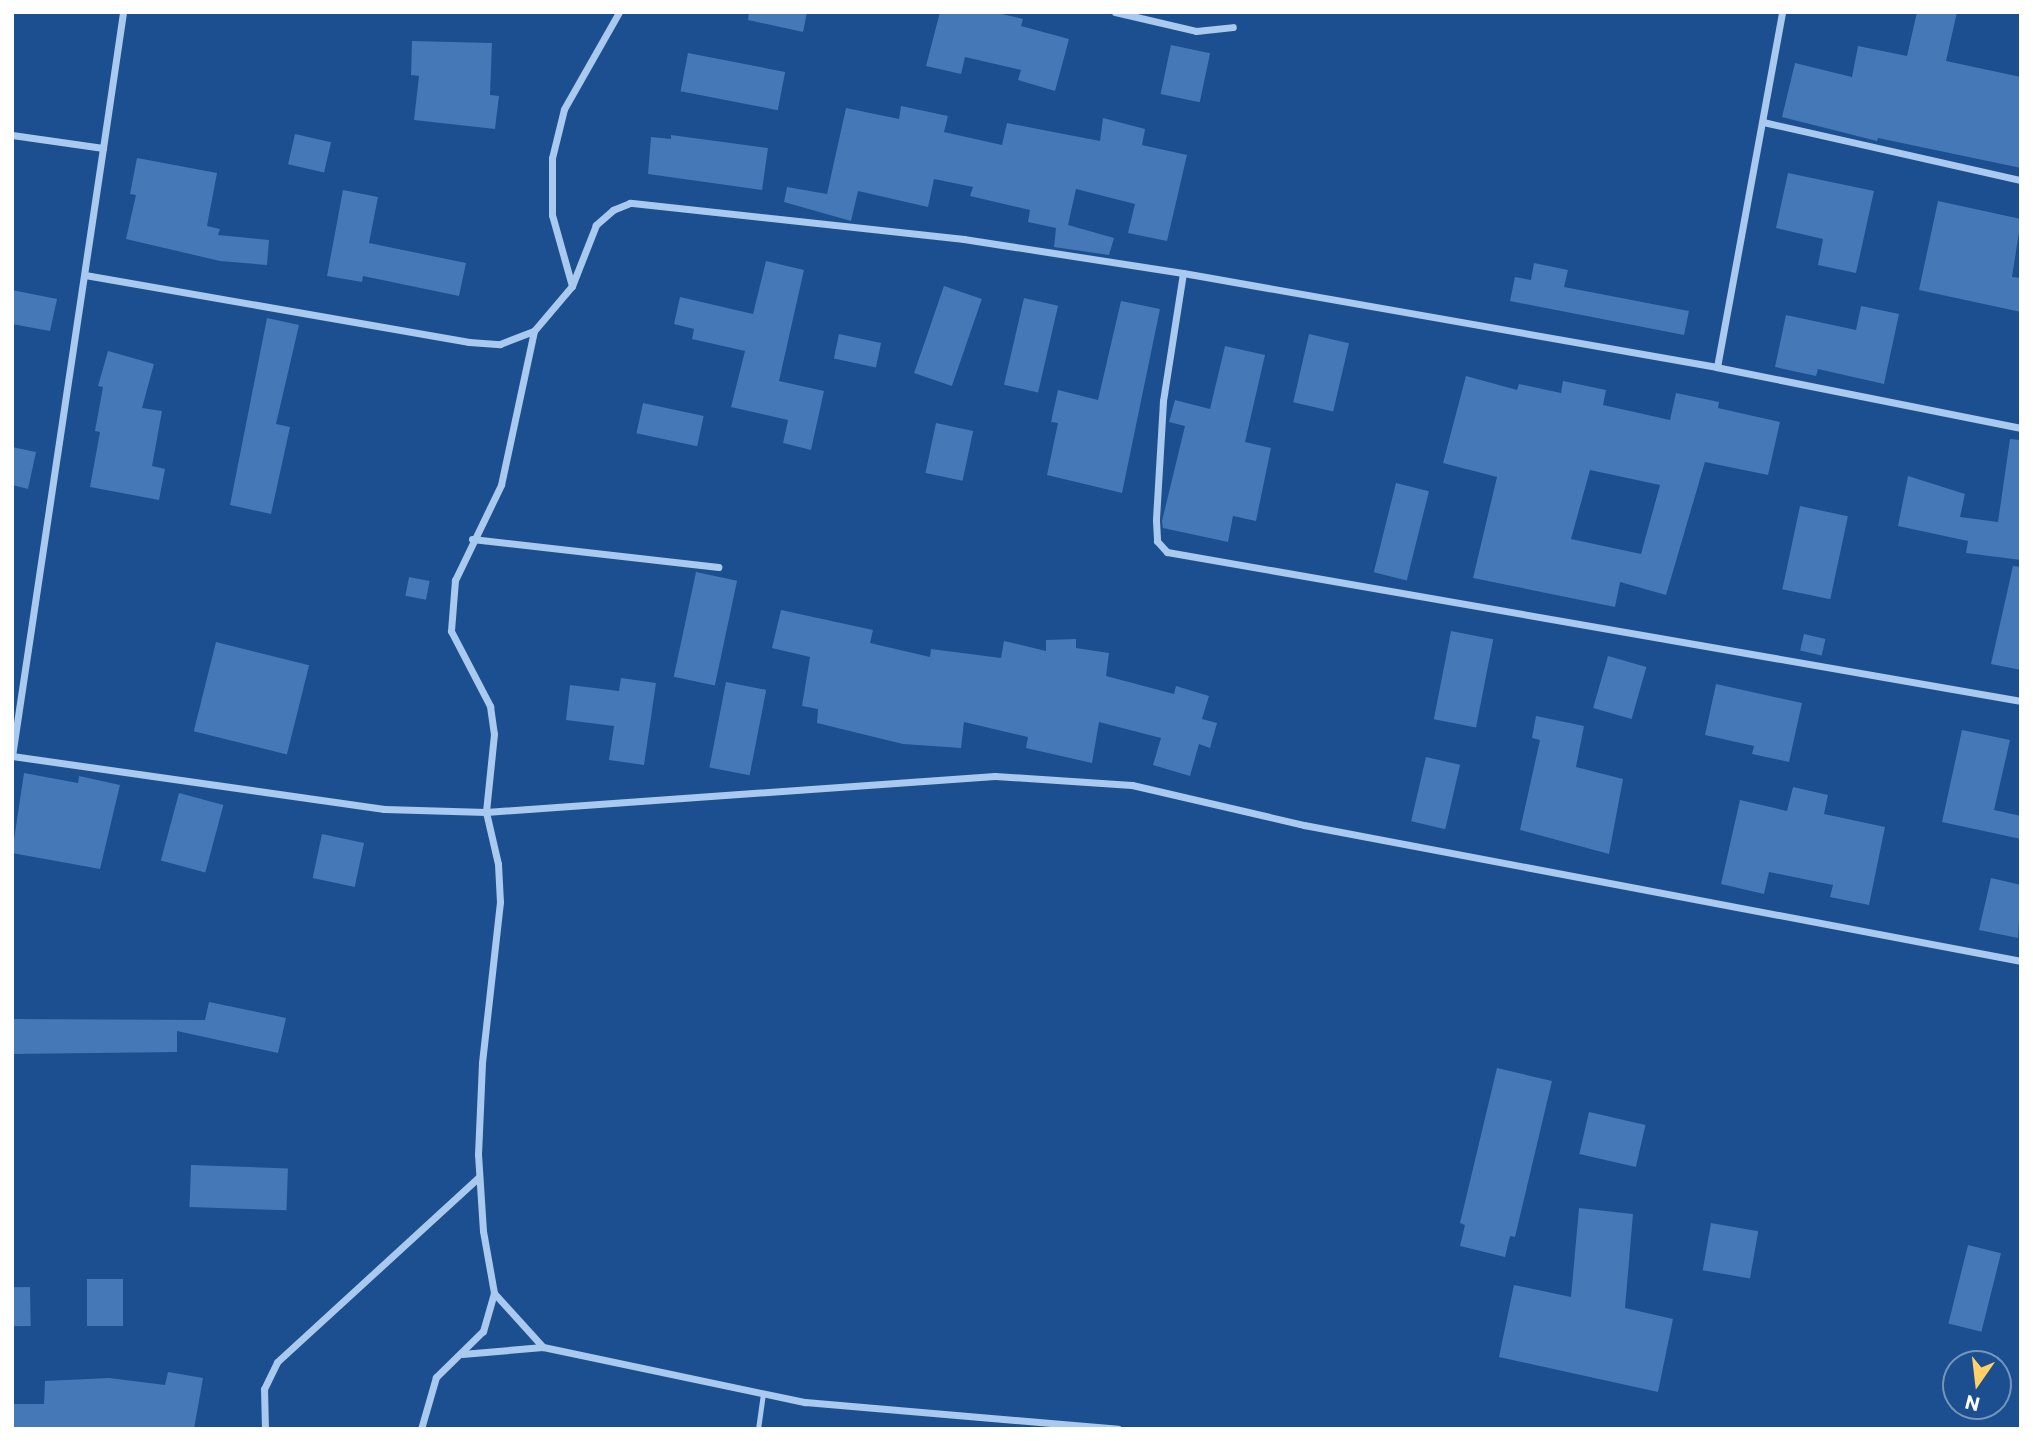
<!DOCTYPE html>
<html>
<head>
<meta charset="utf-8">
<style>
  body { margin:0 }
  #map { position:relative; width:2033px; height:1441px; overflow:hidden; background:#1b4f8f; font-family:Commissioner,sans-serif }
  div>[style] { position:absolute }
  .building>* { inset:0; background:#4478b7; transform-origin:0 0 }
  .service>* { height:5px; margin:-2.5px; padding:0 2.5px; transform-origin:2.5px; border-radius:2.5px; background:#a9c9ee }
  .minor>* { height:7px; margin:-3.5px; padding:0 3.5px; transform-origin:3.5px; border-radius:3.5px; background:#a9c9ee }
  span { translate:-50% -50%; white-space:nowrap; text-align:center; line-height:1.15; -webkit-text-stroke:7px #1b4f8f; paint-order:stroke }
  .frame { position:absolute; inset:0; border:14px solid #fff; pointer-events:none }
  .north { position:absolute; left:1942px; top:1350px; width:70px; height:70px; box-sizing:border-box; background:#1b4f8f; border:2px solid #7695bc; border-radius:50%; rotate:194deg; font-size:19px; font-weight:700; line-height:28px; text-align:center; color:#fff }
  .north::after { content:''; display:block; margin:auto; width:24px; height:32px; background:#ffd166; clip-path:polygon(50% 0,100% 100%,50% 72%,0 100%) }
</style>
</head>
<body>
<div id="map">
  <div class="building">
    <div style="clip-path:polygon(749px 12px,807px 12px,803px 32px,748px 20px)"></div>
    <div style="clip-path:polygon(940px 12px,993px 12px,1023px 19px,1021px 26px,1069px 39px,1055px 91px,1018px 80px,1021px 70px,965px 57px,961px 74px,926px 66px)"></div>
    <div style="clip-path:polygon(1917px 12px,1957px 12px,1946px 61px,2021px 77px,2021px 168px,1878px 138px,1877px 141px,1782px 117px,1795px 63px,1852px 77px,1858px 46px,1907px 56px)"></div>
    <div style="clip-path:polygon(412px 41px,492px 43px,490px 95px,499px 96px,495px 129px,414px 120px,419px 76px,411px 75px)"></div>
    <div style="left:1171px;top:45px;width:40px;height:50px;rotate:12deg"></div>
    <div style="left:688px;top:53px;width:99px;height:39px;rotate:11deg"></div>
    <div style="clip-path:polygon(901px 106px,948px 116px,944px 132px,1002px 145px,1007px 123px,1100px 141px,1103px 118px,1145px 129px,1142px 145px,1187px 155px,1167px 241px,1128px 233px,1135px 204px,1076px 189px,1068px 225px,1114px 238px,1109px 255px,1054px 247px,1056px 228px,1028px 222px,1030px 210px,970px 196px,973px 187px,934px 179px,928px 207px,858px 191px,851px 221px,784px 202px,787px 187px,827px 194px,846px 108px,899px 119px)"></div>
    <div style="left:295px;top:134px;width:37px;height:31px;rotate:13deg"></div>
    <div style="clip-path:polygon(671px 135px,768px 148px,762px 190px,648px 174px,651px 137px,671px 139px)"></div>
    <div style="clip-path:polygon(137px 158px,217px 173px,207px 226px,220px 229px,218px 235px,269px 240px,267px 265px,220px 261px,126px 239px,136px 195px,130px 194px)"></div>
    <div style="clip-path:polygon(1788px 173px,1874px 191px,1856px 273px,1818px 265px,1823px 239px,1776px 228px)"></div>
    <div style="clip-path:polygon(343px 190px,378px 197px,369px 243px,466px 263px,459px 296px,363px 276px,362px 282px,327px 276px)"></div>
    <div style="clip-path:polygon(1938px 201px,2021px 219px,2012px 277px,2021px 278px,2021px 312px,1919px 290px)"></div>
    <div style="clip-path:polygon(766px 261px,804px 270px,779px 381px,824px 391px,811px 450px,783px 443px,788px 420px,731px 407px,745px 351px,692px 339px,694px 329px,674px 324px,680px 297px,753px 314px)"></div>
    <div style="clip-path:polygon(1534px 263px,1568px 270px,1564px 287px,1689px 311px,1684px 335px,1510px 301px,1515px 277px,1531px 280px)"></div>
    <div style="left:944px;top:286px;width:40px;height:92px;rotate:19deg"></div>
    <div style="clip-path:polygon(12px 290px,57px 299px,50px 331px,12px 324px)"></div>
    <div style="left:1024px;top:298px;width:35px;height:89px;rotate:13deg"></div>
    <div style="clip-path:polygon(1121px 301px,1160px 309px,1122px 493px,1047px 475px,1058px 423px,1051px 422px,1058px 390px,1098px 400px)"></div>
    <div style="clip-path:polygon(1861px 306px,1899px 314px,1884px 384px,1818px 369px,1816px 376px,1775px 367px,1786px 315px,1856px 330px)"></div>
    <div style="clip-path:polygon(267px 318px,299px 325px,276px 424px,290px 427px,271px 514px,230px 505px)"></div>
    <div style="left:839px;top:334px;width:43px;height:25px;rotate:12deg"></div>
    <div style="left:1309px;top:334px;width:41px;height:70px;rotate:13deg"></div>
    <div style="clip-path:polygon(1225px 346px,1265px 355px,1245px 442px,1271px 448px,1256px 521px,1233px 516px,1228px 542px,1163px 528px,1162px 521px,1185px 426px,1169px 422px,1175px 400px,1210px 409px)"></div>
    <div style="clip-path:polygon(108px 351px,154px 364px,142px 408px,162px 411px,152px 466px,165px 469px,159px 500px,90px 487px,100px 432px,95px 431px,103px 387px,98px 386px)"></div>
    <div style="clip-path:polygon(evenodd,1466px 376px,1517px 390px,1519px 384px,1561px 393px,1563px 381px,1606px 390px,1603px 405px,1670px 420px,1676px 393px,1719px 402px,1718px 408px,1780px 422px,1768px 475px,1705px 462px,1666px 595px,1620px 582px,1615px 607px,1473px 578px,1497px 477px,1443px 463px,1466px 376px,1590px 470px,1660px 485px,1641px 554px,1571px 539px,1590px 470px)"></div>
    <div style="left:643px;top:403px;width:62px;height:31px;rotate:12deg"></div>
    <div style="left:936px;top:423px;width:38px;height:51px;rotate:12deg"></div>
    <div style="clip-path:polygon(2010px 439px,2021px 440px,2021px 560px,1966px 553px,1968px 541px,1898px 526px,1908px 476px,1965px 494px,1960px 517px,1998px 522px)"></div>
    <div style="clip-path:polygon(12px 447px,36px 452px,28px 489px,12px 485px)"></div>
    <div style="left:1396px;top:483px;width:34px;height:92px;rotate:14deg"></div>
    <div style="left:1800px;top:506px;width:49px;height:85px;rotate:12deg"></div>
    <div style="clip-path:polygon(2013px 566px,2021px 567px,2021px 670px,1991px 664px)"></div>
    <div style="left:696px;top:572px;width:42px;height:107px;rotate:12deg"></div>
    <div style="left:409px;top:577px;width:21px;height:19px;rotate:11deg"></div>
    <div style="clip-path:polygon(781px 610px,873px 630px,870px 643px,930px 657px,931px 649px,1001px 658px,1004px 641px,1046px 651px,1046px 640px,1076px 639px,1076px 648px,1109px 653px,1106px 676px,1174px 694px,1176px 686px,1209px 696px,1202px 719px,1217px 723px,1210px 748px,1199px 744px,1190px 776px,1153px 765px,1161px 738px,1099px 722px,1092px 763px,1026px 748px,1028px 737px,964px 722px,961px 748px,903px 744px,817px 723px,818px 709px,802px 706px,810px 657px,772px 648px)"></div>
    <div style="left:1451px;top:631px;width:43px;height:90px;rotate:11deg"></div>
    <div style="left:1804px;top:634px;width:22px;height:17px;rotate:13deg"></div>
    <div style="left:216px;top:642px;width:96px;height:92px;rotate:14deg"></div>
    <div style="left:1608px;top:656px;width:40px;height:54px;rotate:16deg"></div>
    <div style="clip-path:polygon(621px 678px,656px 683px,644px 765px,609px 760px,614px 726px,566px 720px,570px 685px,619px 691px)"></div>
    <div style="left:726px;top:682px;width:41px;height:87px;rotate:11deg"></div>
    <div style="clip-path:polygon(1716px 684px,1802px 703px,1789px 762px,1752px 754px,1754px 746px,1705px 735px)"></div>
    <div style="clip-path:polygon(1536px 716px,1584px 726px,1576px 767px,1623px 779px,1609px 854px,1520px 830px,1540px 740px,1532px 738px)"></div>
    <div style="clip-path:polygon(1962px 730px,2010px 740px,1994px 810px,2021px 816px,2021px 839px,1942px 822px)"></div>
    <div style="left:1426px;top:757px;width:35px;height:66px;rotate:13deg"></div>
    <div style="clip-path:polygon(24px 773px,78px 783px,79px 776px,120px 785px,100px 869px,12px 853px)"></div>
    <div style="clip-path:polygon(1793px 787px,1828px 795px,1824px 814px,1885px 827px,1869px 905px,1830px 897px,1833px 885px,1769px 872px,1764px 894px,1721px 884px,1740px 800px,1787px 811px)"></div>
    <div style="left:179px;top:793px;width:46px;height:70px;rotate:15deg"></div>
    <div style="left:322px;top:834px;width:43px;height:45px;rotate:12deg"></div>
    <div style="clip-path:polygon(1991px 878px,2021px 885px,2018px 938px,1979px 930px)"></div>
    <div style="clip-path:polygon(209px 1002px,286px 1018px,278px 1053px,177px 1031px,177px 1052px,12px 1054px,12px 1019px,205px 1020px)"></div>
    <div style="clip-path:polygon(1497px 1068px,1552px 1081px,1515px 1237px,1510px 1236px,1505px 1257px,1460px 1246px,1465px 1225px,1460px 1223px)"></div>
    <div style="left:1589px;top:1112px;width:58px;height:43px;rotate:13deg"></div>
    <div style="left:191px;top:1165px;width:97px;height:42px;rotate:2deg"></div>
    <div style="clip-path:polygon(1579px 1208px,1633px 1214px,1625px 1308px,1673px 1319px,1658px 1392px,1499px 1357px,1514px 1285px,1571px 1297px)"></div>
    <div style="left:1711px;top:1223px;width:48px;height:48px;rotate:10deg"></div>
    <div style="left:1968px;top:1245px;width:34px;height:81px;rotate:14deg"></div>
    <div style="left:87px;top:1279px;width:36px;height:47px"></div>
    <div style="left:30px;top:1287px;width:39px;height:18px;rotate:89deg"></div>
    <div style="clip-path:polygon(168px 1372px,203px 1378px,194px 1429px,12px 1429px,12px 1404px,44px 1404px,45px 1381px,109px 1378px,165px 1385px)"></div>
  </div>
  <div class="service">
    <div style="left:758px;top:1429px;width:36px;rotate:-82deg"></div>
  </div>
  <div class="minor">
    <div style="left:1115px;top:12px;width:83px;rotate:13.2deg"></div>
    <div style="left:1196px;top:31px;width:37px;rotate:-6deg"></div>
    <div style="left:1763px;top:122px;width:264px;rotate:12.7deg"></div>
    <div style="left:12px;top:135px;width:92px;rotate:8.1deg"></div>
    <div style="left:103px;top:148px;width:615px;rotate:98.51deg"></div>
    <div style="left:103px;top:148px;width:137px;rotate:-81.6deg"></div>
    <div style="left:1183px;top:273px;width:130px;rotate:98.9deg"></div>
    <div style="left:1163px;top:401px;width:119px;rotate:93.4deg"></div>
    <div style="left:1156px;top:520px;width:21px;rotate:87deg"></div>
    <div style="left:1157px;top:541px;width:15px;rotate:48deg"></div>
    <div style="left:1167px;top:552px;width:867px;rotate:9.9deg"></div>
    <div style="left:85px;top:275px;width:390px;rotate:9.9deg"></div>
    <div style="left:469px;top:342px;width:31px;rotate:4deg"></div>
    <div style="left:500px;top:344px;width:36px;rotate:-21deg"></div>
    <div style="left:572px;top:286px;width:74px;rotate:-105.7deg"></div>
    <div style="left:552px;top:215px;width:57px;rotate:-90deg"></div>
    <div style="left:552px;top:158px;width:50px;rotate:-76.2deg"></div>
    <div style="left:564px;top:109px;width:112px;rotate:-60.4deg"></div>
    <div style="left:1717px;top:367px;width:361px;rotate:-79.6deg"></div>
    <div style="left:2021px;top:428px;width:310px;rotate:-168.7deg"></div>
    <div style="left:1717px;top:367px;width:542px;rotate:-170.02deg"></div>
    <div style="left:1183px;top:273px;width:222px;rotate:-171.2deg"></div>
    <div style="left:964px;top:239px;width:336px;rotate:-173.8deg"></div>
    <div style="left:630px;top:203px;width:18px;rotate:158deg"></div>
    <div style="left:613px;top:210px;width:23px;rotate:139deg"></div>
    <div style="left:596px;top:225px;width:66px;rotate:111.5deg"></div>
    <div style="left:572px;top:286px;width:59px;rotate:130.2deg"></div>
    <div style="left:534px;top:331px;width:157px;rotate:102.1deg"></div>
    <div style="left:501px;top:485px;width:106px;rotate:115.8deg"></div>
    <div style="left:455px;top:580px;width:51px;rotate:94.5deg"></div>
    <div style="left:451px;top:631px;width:85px;rotate:62.5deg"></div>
    <div style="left:490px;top:706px;width:28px;rotate:82deg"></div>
    <div style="left:494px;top:734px;width:78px;rotate:95.9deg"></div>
    <div style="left:486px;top:812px;width:510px;rotate:-4.05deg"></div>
    <div style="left:995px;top:776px;width:137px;rotate:3.8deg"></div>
    <div style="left:1132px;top:785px;width:177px;rotate:13.1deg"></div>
    <div style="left:1304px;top:825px;width:730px;rotate:10.74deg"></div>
    <div style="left:472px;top:539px;width:248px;rotate:6.5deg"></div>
    <div style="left:12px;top:756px;width:376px;rotate:8.1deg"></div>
    <div style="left:384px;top:809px;width:102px;rotate:1.7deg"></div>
    <div style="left:486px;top:812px;width:53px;rotate:77deg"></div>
    <div style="left:498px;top:864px;width:38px;rotate:87deg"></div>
    <div style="left:500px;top:902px;width:162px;rotate:96.4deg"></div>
    <div style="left:482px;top:1063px;width:91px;rotate:92.5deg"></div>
    <div style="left:478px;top:1154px;width:77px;rotate:86.3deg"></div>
    <div style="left:483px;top:1231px;width:63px;rotate:79.9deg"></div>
    <div style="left:494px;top:1293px;width:40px;rotate:106deg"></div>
    <div style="left:483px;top:1331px;width:66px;rotate:135.6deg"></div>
    <div style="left:436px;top:1377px;width:54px;rotate:106.1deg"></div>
    <div style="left:494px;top:1293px;width:73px;rotate:47.8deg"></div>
    <div style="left:462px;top:1354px;width:81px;rotate:-4.9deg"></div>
    <div style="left:543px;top:1347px;width:268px;rotate:11.9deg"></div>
    <div style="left:805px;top:1402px;width:314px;rotate:4.9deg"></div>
    <div style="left:265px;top:1429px;width:40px;rotate:-91.4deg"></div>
    <div style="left:264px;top:1389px;width:30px;rotate:-64deg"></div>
    <div style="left:277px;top:1362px;width:274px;rotate:-42.5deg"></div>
  </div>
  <div class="frame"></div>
  <div class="north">N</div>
</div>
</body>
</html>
